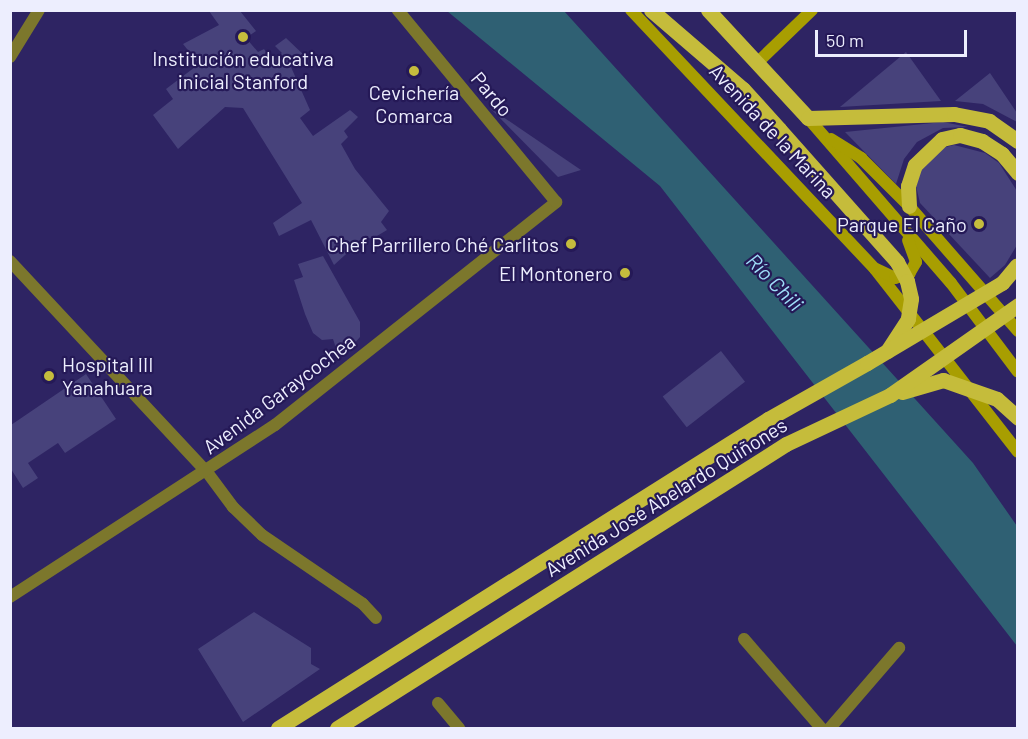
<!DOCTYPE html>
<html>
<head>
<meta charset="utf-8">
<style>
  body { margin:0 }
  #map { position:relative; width:1028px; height:739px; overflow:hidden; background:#2e2463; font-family:Barlow,sans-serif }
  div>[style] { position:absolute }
  .green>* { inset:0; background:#47427b; transform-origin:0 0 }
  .water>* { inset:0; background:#2f6073 }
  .street>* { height:12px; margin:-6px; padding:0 6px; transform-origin:6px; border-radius:6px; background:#7c772c }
  .secondary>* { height:12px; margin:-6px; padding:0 6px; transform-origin:6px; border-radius:6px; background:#a89e01 }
  .primary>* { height:15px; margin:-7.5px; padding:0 7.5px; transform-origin:7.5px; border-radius:7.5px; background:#c5bc3b }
  .primary-bridge>* { height:15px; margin:-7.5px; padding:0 7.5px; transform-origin:7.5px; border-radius:7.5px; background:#c5bc3b }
  .dots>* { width:16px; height:16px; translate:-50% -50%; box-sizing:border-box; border:3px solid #251957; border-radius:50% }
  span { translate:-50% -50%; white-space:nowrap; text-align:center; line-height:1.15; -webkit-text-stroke:4.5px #251957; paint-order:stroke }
  .poi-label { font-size:20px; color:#edeefe }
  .right { translate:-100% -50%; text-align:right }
  .left { translate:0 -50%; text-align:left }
  .street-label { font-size:20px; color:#edeefe }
  .water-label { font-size:21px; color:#9edef8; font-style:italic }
  .frame { position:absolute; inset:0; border:12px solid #edeefe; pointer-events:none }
  .scale { position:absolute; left:815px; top:30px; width:152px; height:27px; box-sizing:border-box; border:3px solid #edeefe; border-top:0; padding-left:8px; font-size:18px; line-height:21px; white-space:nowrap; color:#edeefe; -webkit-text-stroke:4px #251957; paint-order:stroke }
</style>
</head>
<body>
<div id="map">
  <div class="green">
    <div style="clip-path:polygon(209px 11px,240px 11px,256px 31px,246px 38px,258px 52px,264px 49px,272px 61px,282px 53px,275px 46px,286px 38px,306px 57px,291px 67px,310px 110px,300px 118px,313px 136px,350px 110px,358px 117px,344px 131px,348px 137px,341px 144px,355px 169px,389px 211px,381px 222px,387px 230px,372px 239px,365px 237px,334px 265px,311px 220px,279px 236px,273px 223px,302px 203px,243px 108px,225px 107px,178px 149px,153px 115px,173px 99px,166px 89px,199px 64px,183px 44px,219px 25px)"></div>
    <div style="clip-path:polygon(906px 52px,941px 101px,840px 107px)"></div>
    <div style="clip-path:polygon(990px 73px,1017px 113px,1017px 122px,983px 104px,955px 101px)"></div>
    <div style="clip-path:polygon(490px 108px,581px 170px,558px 177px)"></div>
    <div style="clip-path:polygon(943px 122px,968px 127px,943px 128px,917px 142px,904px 159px,896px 184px,845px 132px)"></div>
    <div style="clip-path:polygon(954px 145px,985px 153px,999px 163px,1017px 191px,1017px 245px,1005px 265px,990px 278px,920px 203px,916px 186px,919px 171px,942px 148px)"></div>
    <div style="clip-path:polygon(323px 256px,360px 322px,360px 337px,352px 346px,336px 348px,333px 339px,322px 340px,313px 333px,305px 314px,294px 280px,303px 277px,298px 264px)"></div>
    <div style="left:721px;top:351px;width:39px;height:74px;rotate:52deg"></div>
    <div style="clip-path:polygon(86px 374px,116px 419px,65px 453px,58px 443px,28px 463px,38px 478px,23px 488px,11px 469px,11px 425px)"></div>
    <div style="clip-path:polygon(254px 612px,311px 648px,311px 664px,320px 669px,243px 722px,198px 649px)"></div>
  </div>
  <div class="water">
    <div style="clip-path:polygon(447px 11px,564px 11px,973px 463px,1017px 526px,1017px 646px,660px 186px)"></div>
  </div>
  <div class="street">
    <div style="left:10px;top:57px;width:55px;rotate:-58.3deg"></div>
    <div style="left:10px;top:261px;width:289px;rotate:47deg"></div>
    <div style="left:207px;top:472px;width:44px;rotate:53.4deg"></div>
    <div style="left:233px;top:507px;width:40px;rotate:44deg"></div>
    <div style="left:262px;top:535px;width:122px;rotate:34.3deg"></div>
    <div style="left:363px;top:604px;width:19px;rotate:47deg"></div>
    <div style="left:10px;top:597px;width:316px;rotate:-33deg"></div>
    <div style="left:275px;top:425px;width:359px;rotate:-38.4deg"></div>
    <div style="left:556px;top:202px;width:249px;rotate:-129.5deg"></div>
    <div style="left:744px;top:639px;width:118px;rotate:49.1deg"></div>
    <div style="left:438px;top:703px;width:33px;rotate:50deg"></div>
    <div style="left:830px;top:728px;width:106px;rotate:-49.2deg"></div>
  </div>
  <div class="secondary">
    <div style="left:631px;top:10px;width:356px;rotate:46.7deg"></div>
    <div style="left:875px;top:269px;width:232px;rotate:52deg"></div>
    <div style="left:757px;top:63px;width:76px;rotate:-43.9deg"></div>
    <div style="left:808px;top:118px;width:218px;rotate:49.1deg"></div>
    <div style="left:951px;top:283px;width:111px;rotate:53deg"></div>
    <div style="left:831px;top:139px;width:36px;rotate:32deg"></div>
    <div style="left:861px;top:158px;width:68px;rotate:45deg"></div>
    <div style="left:909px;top:206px;width:166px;rotate:48.9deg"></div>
    <div style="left:876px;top:269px;width:21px;rotate:25deg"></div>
    <div style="left:895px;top:278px;width:15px;rotate:-16deg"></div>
    <div style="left:909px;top:274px;width:14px;rotate:-60deg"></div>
    <div style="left:916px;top:262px;width:23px;rotate:-110deg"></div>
  </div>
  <div class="primary">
    <div style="left:651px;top:10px;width:121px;rotate:40.7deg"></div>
    <div style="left:743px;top:89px;width:54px;rotate:48deg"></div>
    <div style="left:708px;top:10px;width:147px;rotate:47.2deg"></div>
    <div style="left:808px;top:118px;width:146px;rotate:-1.6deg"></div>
    <div style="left:954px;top:114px;width:36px;rotate:11deg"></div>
    <div style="left:989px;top:121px;width:35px;rotate:35deg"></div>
    <div style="left:909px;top:206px;width:20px;rotate:-93deg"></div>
    <div style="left:908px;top:186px;width:22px;rotate:-72deg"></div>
    <div style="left:915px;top:165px;width:37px;rotate:-44deg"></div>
    <div style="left:942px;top:139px;width:18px;rotate:-13deg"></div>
    <div style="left:960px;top:135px;width:23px;rotate:15deg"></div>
    <div style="left:982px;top:141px;width:24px;rotate:33deg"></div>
    <div style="left:1002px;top:154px;width:25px;rotate:50deg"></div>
    <div style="left:278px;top:728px;width:579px;rotate:-32.24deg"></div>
    <div style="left:768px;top:419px;width:114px;rotate:-29.5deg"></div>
    <div style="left:337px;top:728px;width:531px;rotate:-32.31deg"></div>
  </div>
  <div class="primary-bridge">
    <div style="left:779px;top:129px;width:178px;rotate:48.4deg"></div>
    <div style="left:897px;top:262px;width:21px;rotate:62deg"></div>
    <div style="left:907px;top:281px;width:18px;rotate:77deg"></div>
    <div style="left:911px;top:299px;width:20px;rotate:99deg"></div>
    <div style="left:908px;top:319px;width:38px;rotate:123deg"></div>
    <div style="left:867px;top:363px;width:157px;rotate:-30.7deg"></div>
    <div style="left:1002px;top:283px;width:23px;rotate:-50deg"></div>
    <div style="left:902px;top:392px;width:43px;rotate:-16.3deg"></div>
    <div style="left:943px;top:380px;width:57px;rotate:19.4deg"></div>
    <div style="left:997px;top:399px;width:28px;rotate:42deg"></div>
    <div style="left:786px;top:444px;width:115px;rotate:-25.2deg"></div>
    <div style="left:890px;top:395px;width:156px;rotate:-35.1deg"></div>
  </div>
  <div class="dots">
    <div style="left:243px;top:37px;background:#c5bc3d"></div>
    <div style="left:414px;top:71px;background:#c5bc3d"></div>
    <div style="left:979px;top:224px;background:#c5bc3d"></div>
    <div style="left:571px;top:244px;background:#c5bc3d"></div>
    <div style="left:625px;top:273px;background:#c5bc3d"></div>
    <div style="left:49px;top:376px;background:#c5bc3d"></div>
  </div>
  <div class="poi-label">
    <span style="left:243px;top:70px">Institución educativa<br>inicial Stanford</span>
    <span style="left:414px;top:104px">Cevichería<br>Comarca</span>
    <span class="right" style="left:967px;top:224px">Parque El Caño</span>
    <span class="right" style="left:559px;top:244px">Chef Parrillero Ché Carlitos</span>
    <span class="right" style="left:613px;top:273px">El Montonero</span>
    <span class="left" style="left:62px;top:376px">Hospital III<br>Yanahuara</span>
  </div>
  <div class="street-label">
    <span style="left:492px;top:94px;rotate:50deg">Pardo</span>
    <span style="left:773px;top:131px;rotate:47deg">Avenida de la Marina</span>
    <span style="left:279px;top:394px;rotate:-37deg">Avenida Garaycochea</span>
    <span style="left:666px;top:497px;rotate:-32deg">Avenida José Abelardo Quiñones</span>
  </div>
  <div class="water-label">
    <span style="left:775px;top:282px;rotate:46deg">Río Chili</span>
  </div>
  <div class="frame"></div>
  <div class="scale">50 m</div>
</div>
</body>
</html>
